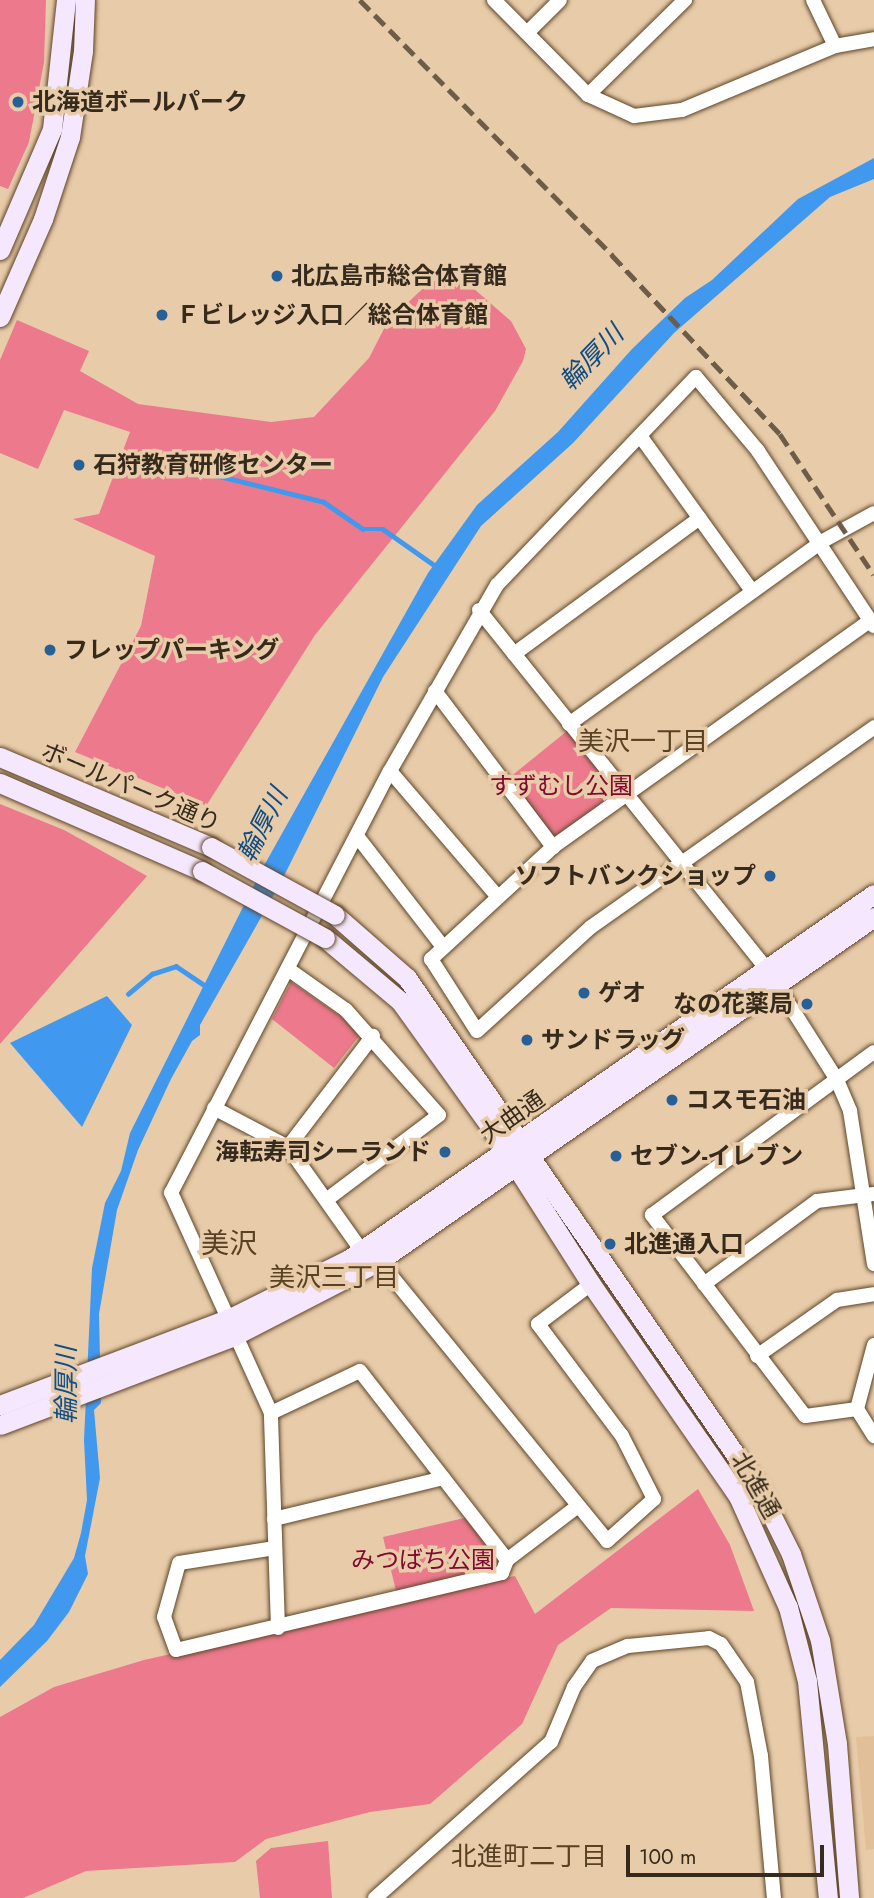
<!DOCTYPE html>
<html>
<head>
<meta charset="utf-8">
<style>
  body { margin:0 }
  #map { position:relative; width:874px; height:1898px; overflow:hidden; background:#e8cba9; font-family:Jost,"Noto Sans JP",sans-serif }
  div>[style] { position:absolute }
  .built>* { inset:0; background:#e1bf98 }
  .green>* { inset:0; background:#ec798c; transform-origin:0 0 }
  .water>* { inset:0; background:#4098ef }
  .stream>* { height:4.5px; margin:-2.25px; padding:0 2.25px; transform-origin:2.25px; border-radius:2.25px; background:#4098ef }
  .roads { filter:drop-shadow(0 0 2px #5d4527) drop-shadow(0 0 2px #5d4527) }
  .street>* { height:14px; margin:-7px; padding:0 7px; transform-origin:7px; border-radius:7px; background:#fff }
  .secondary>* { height:19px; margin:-9.5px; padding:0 9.5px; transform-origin:9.5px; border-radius:9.5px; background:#f5e7fe }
  .rail>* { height:4.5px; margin-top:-2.25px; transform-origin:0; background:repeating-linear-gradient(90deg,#6d5d48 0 14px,transparent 0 21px) }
  .bridges { filter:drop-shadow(0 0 2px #5d4527) drop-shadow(0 0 2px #5d4527) }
  .secondary-bridge>* { height:19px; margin:-9.5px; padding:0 9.5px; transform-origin:9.5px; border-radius:9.5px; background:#f5e7fe }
  .dots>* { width:19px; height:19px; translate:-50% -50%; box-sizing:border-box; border:4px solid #e8cba9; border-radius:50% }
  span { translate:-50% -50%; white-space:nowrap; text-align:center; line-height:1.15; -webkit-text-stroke:7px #e8cba9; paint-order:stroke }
  .poi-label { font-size:24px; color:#352a1c; font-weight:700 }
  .left { translate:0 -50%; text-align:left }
  .right { translate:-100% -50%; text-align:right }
  .park-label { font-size:24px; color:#800a30 }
  .street-label { font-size:24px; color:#352a1c }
  .water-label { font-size:26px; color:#0e4c84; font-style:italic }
  .neighbourhood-label { font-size:26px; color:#594123 }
  .quarter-label { font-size:28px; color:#594123 }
  .scale { position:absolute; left:626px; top:1845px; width:198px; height:32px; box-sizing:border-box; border:4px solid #352a1c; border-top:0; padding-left:9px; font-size:21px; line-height:24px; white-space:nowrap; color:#352a1c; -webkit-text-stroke:5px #e8cba9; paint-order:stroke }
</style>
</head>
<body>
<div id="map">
  <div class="built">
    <div style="clip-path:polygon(874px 1736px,874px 1849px,866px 1850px,856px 1737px)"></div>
  </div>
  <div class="green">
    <div style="clip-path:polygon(0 0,46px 0,44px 62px,29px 142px,8px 189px,0 186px)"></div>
    <div style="clip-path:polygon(431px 281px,465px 281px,511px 321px,526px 349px,523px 361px,495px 411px,315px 635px,206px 806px,75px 752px,141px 626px,155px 556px,73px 519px,99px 514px,130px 432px,64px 410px,38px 469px,0 453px,0 360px,17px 320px,89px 351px,80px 371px,138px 404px,271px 422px,314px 417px,369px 358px,388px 321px)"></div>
    <div style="left:567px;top:731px;width:81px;height:78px;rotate:51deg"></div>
    <div style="clip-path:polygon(0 804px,64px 830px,147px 876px,0 1044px)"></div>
    <div style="clip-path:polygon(291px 982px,343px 1018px,359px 1036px,334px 1068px,272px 1019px)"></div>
    <div style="clip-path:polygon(698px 1489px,730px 1545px,754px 1611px,611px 1608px,558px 1645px,522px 1724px,430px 1804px,370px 1812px,266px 1839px,235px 1862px,86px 1871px,23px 1898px,0 1898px,0 1717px,54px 1687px,144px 1660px,515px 1576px,535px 1614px)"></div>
    <div style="clip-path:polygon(473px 1516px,507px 1560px,502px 1573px,398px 1599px,383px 1537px)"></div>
    <div style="clip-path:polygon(328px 1841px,332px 1898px,260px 1898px,256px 1861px,271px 1848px)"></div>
  </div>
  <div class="water">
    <div style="clip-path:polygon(874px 158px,874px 179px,830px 197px,674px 333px,573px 443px,481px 526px,383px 677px,281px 882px,200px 1025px,200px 1035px,192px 1041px,171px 1079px,138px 1150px,117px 1210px,99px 1314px,101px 1403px,94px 1410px,100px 1478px,85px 1556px,88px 1574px,69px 1612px,47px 1641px,0 1687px,0 1660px,34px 1625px,74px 1558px,81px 1533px,87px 1500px,84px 1440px,92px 1268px,105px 1203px,121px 1171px,130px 1133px,261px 871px,428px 573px,477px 505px,558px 432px,632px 349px,685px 298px,712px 280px,798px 199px)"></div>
    <div style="clip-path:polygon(107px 996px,132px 1025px,82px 1127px,10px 1043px)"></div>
  </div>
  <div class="stream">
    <div style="left:179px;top:466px;width:149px;rotate:13.9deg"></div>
    <div style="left:324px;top:502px;width:47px;rotate:34.7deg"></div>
    <div style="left:363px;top:529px;width:20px"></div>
    <div style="left:383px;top:529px;width:66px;rotate:35.1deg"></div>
    <div style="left:128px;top:994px;width:31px;rotate:-40deg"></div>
    <div style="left:152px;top:974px;width:25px;rotate:-18deg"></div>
    <div style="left:176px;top:966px;width:37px;rotate:34deg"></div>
  </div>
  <div class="roads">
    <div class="street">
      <div style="left:494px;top:0;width:134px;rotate:45.3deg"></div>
      <div style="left:588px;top:95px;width:51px;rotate:24.5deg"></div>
      <div style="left:634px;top:116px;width:48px;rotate:-7.1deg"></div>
      <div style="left:682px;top:110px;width:166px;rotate:-22.7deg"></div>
      <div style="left:835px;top:46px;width:40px;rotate:-10deg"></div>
      <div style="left:813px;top:0;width:51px;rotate:64.4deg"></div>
      <div style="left:528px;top:32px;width:45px;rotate:-45deg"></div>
      <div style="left:588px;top:95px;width:136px;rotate:-44.4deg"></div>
      <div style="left:641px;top:437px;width:190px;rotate:54.2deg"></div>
      <div style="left:479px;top:610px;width:459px;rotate:51.3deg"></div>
      <div style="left:766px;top:968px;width:133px;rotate:57.6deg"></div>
      <div style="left:837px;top:1080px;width:34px;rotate:67deg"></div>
      <div style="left:850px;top:1111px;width:155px;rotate:81.1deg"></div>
      <div style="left:871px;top:620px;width:391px;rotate:144.5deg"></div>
      <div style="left:553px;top:847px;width:166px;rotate:137.4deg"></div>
      <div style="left:431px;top:959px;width:85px;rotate:57.4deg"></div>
      <div style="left:477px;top:1031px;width:154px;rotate:-42.4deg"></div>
      <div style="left:591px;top:927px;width:347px;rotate:-35.2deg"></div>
      <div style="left:514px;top:654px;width:230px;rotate:-36.2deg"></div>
      <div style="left:435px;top:691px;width:196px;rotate:52.9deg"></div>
      <div style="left:569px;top:724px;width:311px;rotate:-35.8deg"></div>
      <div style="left:821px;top:542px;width:60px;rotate:-28.7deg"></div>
      <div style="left:390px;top:771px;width:166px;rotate:49.4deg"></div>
      <div style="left:357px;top:836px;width:140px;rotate:52.2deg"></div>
      <div style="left:288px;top:969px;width:71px;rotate:35.3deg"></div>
      <div style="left:346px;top:1010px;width:140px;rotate:48.5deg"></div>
      <div style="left:439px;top:1115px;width:141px;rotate:143deg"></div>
      <div style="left:214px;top:1108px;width:84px;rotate:27.8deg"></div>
      <div style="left:288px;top:1147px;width:128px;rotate:54.6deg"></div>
      <div style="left:362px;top:1251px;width:20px;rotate:30deg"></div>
      <div style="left:379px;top:1261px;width:361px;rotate:50.8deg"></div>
      <div style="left:607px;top:1541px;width:63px;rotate:-41.8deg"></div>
      <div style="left:654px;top:1499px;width:71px;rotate:-116.9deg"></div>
      <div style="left:622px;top:1436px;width:140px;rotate:-126.9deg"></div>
      <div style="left:538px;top:1324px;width:66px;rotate:-37deg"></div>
      <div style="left:288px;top:1147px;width:140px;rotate:-52.6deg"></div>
      <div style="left:704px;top:1284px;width:140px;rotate:-36.3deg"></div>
      <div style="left:817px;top:1201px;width:57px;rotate:-7deg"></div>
      <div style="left:874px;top:1345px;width:66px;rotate:104.9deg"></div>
      <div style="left:857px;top:1409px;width:32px;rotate:58deg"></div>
      <div style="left:757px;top:1356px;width:98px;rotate:-35deg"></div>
      <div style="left:837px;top:1300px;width:37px;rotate:-9deg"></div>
      <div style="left:857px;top:1409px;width:52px;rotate:172.3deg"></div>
      <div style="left:805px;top:1416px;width:253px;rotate:-127.3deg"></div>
      <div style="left:652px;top:1215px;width:275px;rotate:-36.3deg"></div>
      <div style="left:271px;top:1413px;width:242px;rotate:-114.4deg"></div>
      <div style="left:171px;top:1193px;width:475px;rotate:-62.6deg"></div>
      <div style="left:390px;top:771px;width:215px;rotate:-60.1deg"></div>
      <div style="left:497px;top:585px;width:288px;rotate:-46.3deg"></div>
      <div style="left:696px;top:377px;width:97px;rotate:50deg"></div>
      <div style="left:758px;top:451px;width:210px;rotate:56.5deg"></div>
      <div style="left:274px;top:1519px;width:174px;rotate:-13.6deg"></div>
      <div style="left:275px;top:1548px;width:97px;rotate:171.1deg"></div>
      <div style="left:179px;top:1563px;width:56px;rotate:105.5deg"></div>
      <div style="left:164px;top:1617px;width:35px;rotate:70deg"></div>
      <div style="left:176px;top:1650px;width:335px;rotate:-13.3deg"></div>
      <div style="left:502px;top:1573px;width:14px;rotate:-69deg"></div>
      <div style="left:507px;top:1560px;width:89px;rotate:-37.3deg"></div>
      <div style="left:278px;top:1628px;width:215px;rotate:-91.9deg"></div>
      <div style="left:271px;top:1413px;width:98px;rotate:-25.3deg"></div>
      <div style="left:360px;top:1371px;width:239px;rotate:52.1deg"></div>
      <div style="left:375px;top:1898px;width:235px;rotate:-41.6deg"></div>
      <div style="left:551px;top:1742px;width:60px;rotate:-67.3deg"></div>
      <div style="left:574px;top:1687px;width:32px;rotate:-55deg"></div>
      <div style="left:592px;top:1661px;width:39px;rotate:-23deg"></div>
      <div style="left:628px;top:1646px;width:81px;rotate:-5.6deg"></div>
      <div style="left:709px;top:1638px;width:13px;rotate:27deg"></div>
      <div style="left:721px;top:1644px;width:46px;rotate:55.6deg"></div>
      <div style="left:747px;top:1682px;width:75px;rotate:79.3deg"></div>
      <div style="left:761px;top:1756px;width:143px;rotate:84.8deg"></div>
    </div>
    <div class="secondary">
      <div style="left:0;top:250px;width:132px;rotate:-66.7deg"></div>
      <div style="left:52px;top:129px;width:130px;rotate:-83.8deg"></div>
      <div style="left:0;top:317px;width:107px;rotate:-66.3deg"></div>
      <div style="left:43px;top:219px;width:86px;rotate:-71.8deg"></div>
      <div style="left:70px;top:137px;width:87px;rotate:-81.4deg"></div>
      <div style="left:83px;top:51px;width:51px;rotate:-87.8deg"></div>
      <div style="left:0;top:757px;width:229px;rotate:23.1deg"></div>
      <div style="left:0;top:783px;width:220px;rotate:23.5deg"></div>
      <div style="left:335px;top:915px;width:96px;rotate:41.2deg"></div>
      <div style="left:407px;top:978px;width:617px;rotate:55.43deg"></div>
      <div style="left:757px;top:1486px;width:76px;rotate:63.4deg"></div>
      <div style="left:791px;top:1554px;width:91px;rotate:71.4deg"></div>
      <div style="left:820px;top:1640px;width:105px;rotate:80.7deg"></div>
      <div style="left:837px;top:1744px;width:154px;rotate:85.5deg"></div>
      <div style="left:325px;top:938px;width:98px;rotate:40deg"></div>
      <div style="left:400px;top:1001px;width:158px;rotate:54.3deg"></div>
      <div style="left:492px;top:1129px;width:184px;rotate:57.4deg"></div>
      <div style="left:591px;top:1284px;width:258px;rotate:55.3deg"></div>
      <div style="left:738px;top:1496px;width:122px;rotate:65.8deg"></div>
      <div style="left:788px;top:1607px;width:76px;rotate:75.6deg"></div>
      <div style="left:807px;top:1681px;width:218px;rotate:84.5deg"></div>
      <div style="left:0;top:1405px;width:244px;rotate:-20.7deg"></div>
      <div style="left:228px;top:1319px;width:135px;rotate:-26.4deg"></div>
      <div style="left:349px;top:1259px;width:639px;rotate:-34.81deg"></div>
      <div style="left:0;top:1425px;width:250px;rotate:-20.8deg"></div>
      <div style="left:234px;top:1336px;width:163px;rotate:-27.3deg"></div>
      <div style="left:379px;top:1261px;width:603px;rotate:-34.8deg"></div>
    </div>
  </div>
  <div class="rail">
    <div style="left:360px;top:0;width:359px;rotate:45.3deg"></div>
    <div style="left:612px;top:255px;width:245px;rotate:46.8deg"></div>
    <div style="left:780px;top:434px;width:169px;rotate:56.3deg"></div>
  </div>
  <div class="bridges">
    <div class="secondary-bridge">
      <div style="left:211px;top:847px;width:141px;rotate:28.7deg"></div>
      <div style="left:202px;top:871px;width:140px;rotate:28.6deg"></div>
    </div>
  </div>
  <div class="dots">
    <div style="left:18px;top:102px;background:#275f97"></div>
    <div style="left:277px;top:276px;background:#275f97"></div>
    <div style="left:162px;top:315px;background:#275f97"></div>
    <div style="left:79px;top:465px;background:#275f97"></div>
    <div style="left:50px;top:650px;background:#275f97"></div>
    <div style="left:770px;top:876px;background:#275f97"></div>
    <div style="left:584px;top:993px;background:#275f97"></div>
    <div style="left:807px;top:1004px;background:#275f97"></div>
    <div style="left:527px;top:1040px;background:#275f97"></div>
    <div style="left:672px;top:1100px;background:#275f97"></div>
    <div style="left:445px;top:1152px;background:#275f97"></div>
    <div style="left:616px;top:1156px;background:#275f97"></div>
    <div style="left:610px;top:1244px;background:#275f97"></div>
  </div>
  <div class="poi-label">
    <span class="left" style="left:32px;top:102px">北海道ボールパーク</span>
    <span class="left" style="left:291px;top:276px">北広島市総合体育館</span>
    <span class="left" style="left:176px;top:315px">Ｆビレッジ入口／総合体育館</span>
    <span class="left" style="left:93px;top:465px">石狩教育研修センター</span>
    <span class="left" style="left:64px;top:650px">フレップパーキング</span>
    <span class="right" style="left:756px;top:876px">ソフトバンクショップ</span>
    <span class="left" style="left:598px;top:993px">ゲオ</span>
    <span class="right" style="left:793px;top:1004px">なの花薬局</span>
    <span class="left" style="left:541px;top:1040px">サンドラッグ</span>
    <span class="left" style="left:686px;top:1100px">コスモ石油</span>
    <span class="right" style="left:431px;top:1152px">海転寿司シーランド</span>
    <span class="left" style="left:630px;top:1156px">セブン-イレブン</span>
    <span class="left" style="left:624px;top:1244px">北進通入口</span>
  </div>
  <div class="park-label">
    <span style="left:561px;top:786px">すずむし公園</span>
    <span style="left:423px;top:1560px">みつばち公園</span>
  </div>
  <div class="street-label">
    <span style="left:131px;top:787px;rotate:23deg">ボールパーク通り</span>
    <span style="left:512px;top:1117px;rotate:-35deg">大曲通</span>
    <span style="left:756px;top:1485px;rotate:60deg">北進通</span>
  </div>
  <div class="water-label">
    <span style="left:592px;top:358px;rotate:-46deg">輪厚川</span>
    <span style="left:263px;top:825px;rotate:-63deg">輪厚川</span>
    <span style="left:67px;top:1385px;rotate:-90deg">輪厚川</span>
  </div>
  <div class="neighbourhood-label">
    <span style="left:643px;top:742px">美沢一丁目</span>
    <span style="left:334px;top:1278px">美沢三丁目</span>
    <span style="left:529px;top:1857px">北進町二丁目</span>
  </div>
  <div class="quarter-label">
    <span style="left:229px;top:1244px">美沢</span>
  </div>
  <div class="scale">100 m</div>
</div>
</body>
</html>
